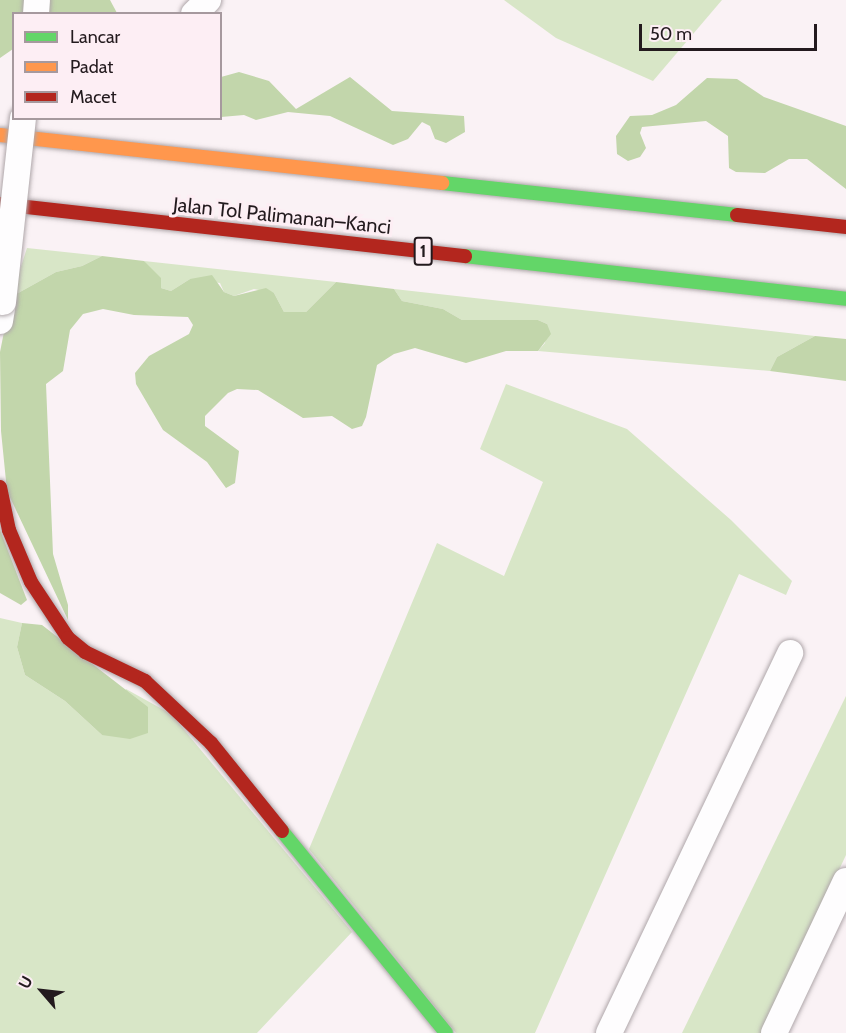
<!DOCTYPE html>
<html>
<head>
<meta charset="utf-8">
<style>
  body { margin:0 }
  #map { position:relative; width:846px; height:1033px; overflow:hidden; background:#faf2f5; font-family:Cabin,sans-serif }
  div>[style] { position:absolute }
  .green>* { inset:0; background:#d8e6c7 }
  .forest>* { inset:0; background:#c2d6ab }
  .roads { filter:drop-shadow(0 0 2px #afa7aa) drop-shadow(0 0 2px #afa7aa) }
  .street>* { height:26px; margin:-13px; padding:0 13px; transform-origin:13px; border-radius:13px; background:#fefdfe }
  .fast>* { height:14px; margin:-7px; padding:0 7px; transform-origin:7px; border-radius:7px; background:#63d668 }
  .slow>* { height:14px; margin:-7px; padding:0 7px; transform-origin:7px; border-radius:7px; background:#ff974d }
  .jam>* { height:14px; margin:-7px; padding:0 7px; transform-origin:7px; border-radius:7px; background:#b3261e }
  .bridges { filter:drop-shadow(0 0 2px #afa7aa) drop-shadow(0 0 2px #afa7aa) }
  .street-bridge>* { height:26px; margin:-13px; padding:0 13px; transform-origin:13px; border-radius:13px; background:#fefdfe }
  span { translate:-50% -50%; white-space:nowrap; text-align:center; line-height:1.15; -webkit-text-stroke:6px #fdeef4; paint-order:stroke }
  .shield-label span { padding:2px 4px; background:#fdeef4; border:2px solid; border-radius:4px; -webkit-text-stroke-width:0 }
  .shield-label { font-size:18px; color:#231a1e; font-weight:700 }
  .street-label { font-size:20px; color:#231a1e }
  .legend { position:absolute; left:12px; top:12px; width:210px; height:108px; box-sizing:border-box; background:#fdeef4; border:2px solid #a6999e; margin:0; padding:8px 10px; list-style:none; font-size:18px; color:#231a1e }
  .legend li { display:flex; align-items:center; gap:12px; height:30px }
  .legend b { width:30px; border:2px solid #a6999e }
  .north { position:absolute; left:12px; top:961px; width:60px; height:60px; -webkit-text-stroke:4px #fdeef4; paint-order:stroke; rotate:298deg; font-size:16px; font-weight:700; line-height:24px; text-align:center; color:#231a1e }
  .north::after { content:''; display:block; margin:auto; width:21px; height:27px; background:#231a1e; clip-path:polygon(50% 0,100% 100%,50% 72%,0 100%) }
  .scale { position:absolute; left:639px; top:24px; width:178px; height:27px; box-sizing:border-box; border:3px solid #231a1e; border-top:0; padding-left:8px; font-size:18px; line-height:21px; white-space:nowrap; color:#231a1e; -webkit-text-stroke:4px #fdeef4; paint-order:stroke }
</style>
</head>
<body>
<div id="map">
  <div class="green">
    <div style="clip-path:polygon(504px 0,722px 0,653px 81px,556px 38px)"></div>
    <div style="clip-path:polygon(27px 248px,102px 256px,82px 266px,56px 272px,11px 297px)"></div>
    <div style="clip-path:polygon(144px 261px,336px 282px,306px 312px,295px 314px,284px 312px,274px 293px,254px 289px,234px 296px,224px 292px,220px 283px,190px 279px,171px 291px,161px 288px)"></div>
    <div style="clip-path:polygon(394px 289px,815px 336px,777px 357px,770px 371px,538px 351px,545px 343px,547px 324px,538px 320px,462px 320px,443px 309px,402px 301px)"></div>
    <div style="clip-path:polygon(506px 384px,627px 429px,731px 520px,792px 581px,786px 595px,739px 574px,535px 1033px,456px 1033px,309px 849px,437px 543px,504px 576px,543px 482px,480px 449px)"></div>
    <div style="clip-path:polygon(0 618px,22px 623px,17px 647px,25px 675px,65px 701px,102px 735px,126px 689px,171px 714px,352px 932px,257px 1033px,0 1033px)"></div>
    <div style="clip-path:polygon(846px 696px,846px 855px,762px 1033px,682px 1033px)"></div>
  </div>
  <div class="forest">
    <div style="clip-path:polygon(0 0,27px 0,24px 13px,14px 14px,13px 49px,0 58px)"></div>
    <div style="clip-path:polygon(49px 0,110px 0,117px 13px,47px 14px)"></div>
    <div style="clip-path:polygon(239px 72px,269px 81px,296px 109px,350px 77px,392px 111px,464px 116px,465px 132px,446px 143px,435px 139px,430px 126px,422px 122px,408px 139px,393px 145px,330px 116px,288px 112px,256px 120px,244px 115px,221px 117px,221px 77px)"></div>
    <div style="clip-path:polygon(707px 78px,737px 79px,764px 97px,846px 126px,846px 189px,807px 159px,789px 159px,765px 173px,736px 172px,729px 168px,728px 136px,706px 121px,642px 127px,640px 133px,646px 148px,640px 157px,628px 161px,617px 154px,616px 136px,630px 116px,652px 115px,676px 105px)"></div>
    <div style="clip-path:polygon(102px 256px,144px 261px,161px 278px,161px 288px,171px 291px,190px 279px,212px 275px,224px 292px,234px 296px,266px 288px,274px 293px,284px 312px,306px 312px,336px 282px,394px 289px,402px 301px,443px 309px,462px 320px,538px 320px,547px 324px,551px 334px,538px 351px,506px 351px,466px 363px,415px 348px,394px 354px,377px 365px,366px 417px,362px 426px,352px 429px,332px 416px,303px 418px,258px 390px,237px 389px,228px 393px,205px 416px,205px 426px,239px 451px,235px 483px,226px 488px,207px 462px,163px 430px,136px 384px,135px 373px,149px 356px,189px 334px,193px 325px,188px 317px,134px 315px,103px 309px,83px 314px,70px 330px,63px 371px,46px 384px,53px 554px,68px 605px,68px 620px,7px 491px,1px 431px,0 352px,11px 297px,56px 272px,82px 266px)"></div>
    <div style="clip-path:polygon(815px 336px,846px 339px,846px 381px,770px 371px,777px 357px)"></div>
    <div style="clip-path:polygon(0 530px,27px 600px,21px 605px,0 593px)"></div>
    <div style="clip-path:polygon(22px 623px,42px 625px,148px 707px,148px 733px,130px 739px,102px 735px,65px 701px,25px 675px,17px 647px)"></div>
  </div>
  <div class="roads">
    <div class="street">
      <div style="left:36px;top:14px;width:14px;rotate:-86deg"></div>
      <div style="left:194px;top:14px;width:20px;rotate:-45deg"></div>
      <div style="left:0;top:321px;width:19px;rotate:-81deg"></div>
      <div style="left:609px;top:1033px;width:421px;rotate:-64.5deg"></div>
      <div style="left:774px;top:1033px;width:168px;rotate:-64.7deg"></div>
    </div>
    <div class="fast">
      <div style="left:442px;top:183px;width:297px;rotate:6.2deg"></div>
      <div style="left:465px;top:256px;width:383px;rotate:6.4deg"></div>
      <div style="left:282px;top:831px;width:260px;rotate:50.9deg"></div>
    </div>
    <div class="slow">
      <div style="left:0;top:135px;width:445px;rotate:6.2deg"></div>
    </div>
    <div class="jam">
      <div style="left:0;top:204px;width:468px;rotate:6.4deg"></div>
      <div style="left:737px;top:215px;width:110px;rotate:6.3deg"></div>
      <div style="left:0;top:487px;width:44px;rotate:78.2deg"></div>
      <div style="left:9px;top:530px;width:56px;rotate:67.1deg"></div>
      <div style="left:31px;top:582px;width:67px;rotate:56.5deg"></div>
      <div style="left:68px;top:638px;width:22px;rotate:39deg"></div>
      <div style="left:85px;top:652px;width:67px;rotate:25.8deg"></div>
      <div style="left:145px;top:681px;width:91px;rotate:43.2deg"></div>
      <div style="left:211px;top:743px;width:113px;rotate:51.1deg"></div>
    </div>
  </div>
  <div class="bridges">
    <div class="street-bridge">
      <div style="left:3px;top:302px;width:185px;rotate:-83.8deg"></div>
    </div>
  </div>
  <div class="shield-label">
    <span style="left:423px;top:251px">1</span>
  </div>
  <div class="street-label">
    <span style="left:282px;top:216px;rotate:6deg">Jalan Tol Palimanan–Kanci</span>
  </div>
  <ul class="legend">
  <li><b style="height:8px;background:#63d668"></b>Lancar</li>
  <li><b style="height:8px;background:#ff974d"></b>Padat</li>
  <li><b style="height:8px;background:#b3261e"></b>Macet</li>
  </ul>
  <div class="north">U</div>
  <div class="scale">50 m</div>
</div>
</body>
</html>
